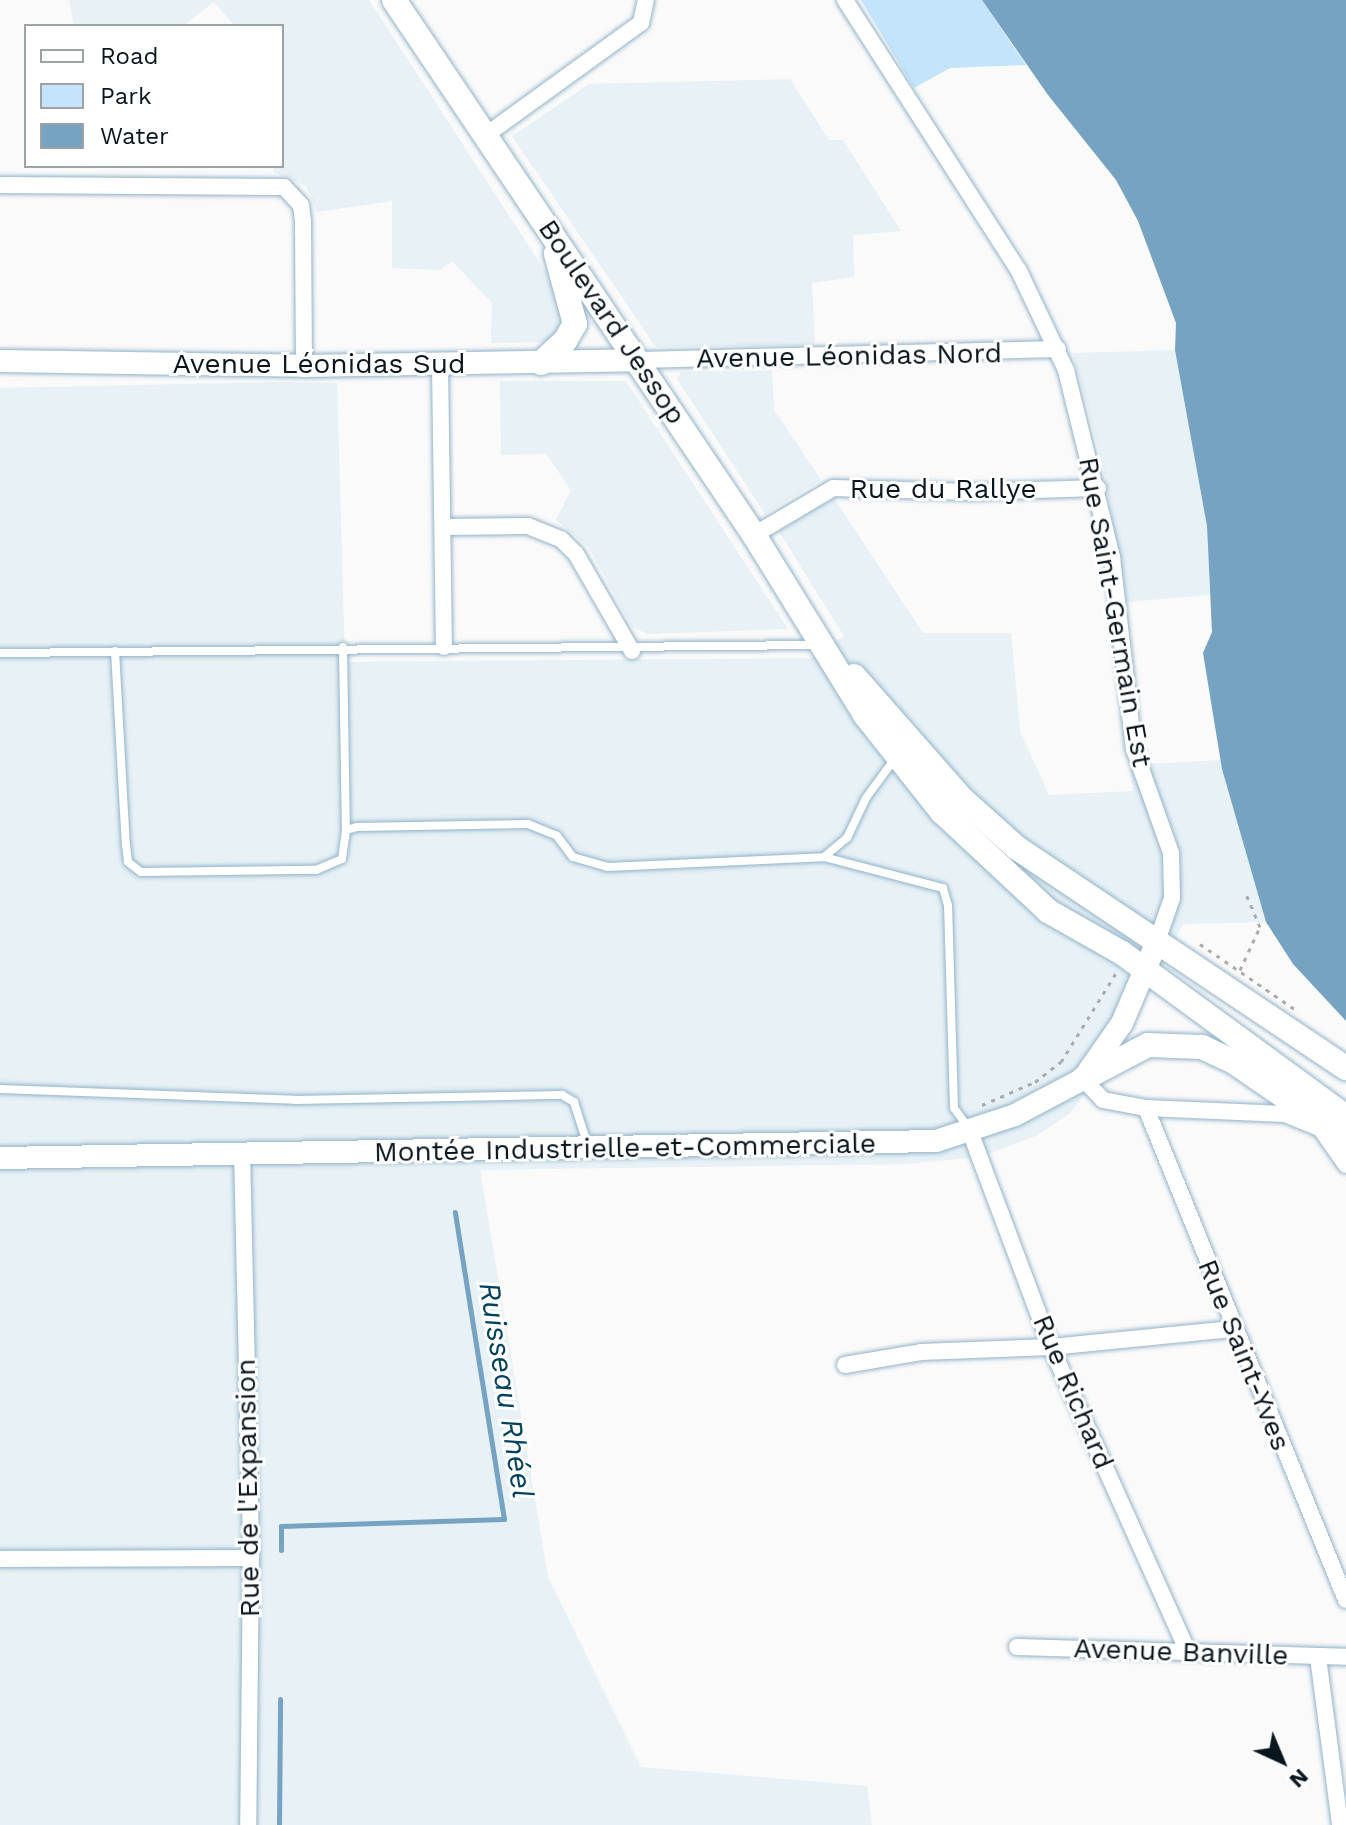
<!DOCTYPE html>
<html>
<head>
<meta charset="utf-8">
<style>
  body { margin:0 }
  #map { position:relative; width:1346px; height:1825px; overflow:hidden; background:#fafafa; font-family:"Work Sans",sans-serif }
  div>[style] { position:absolute }
  .built>* { inset:0; background:#e7f1f6 }
  .green>* { inset:0; background:#c3e4fa }
  .water>* { inset:0; background:#75a3c1 }
  .stream>* { height:5px; margin:-2.5px; padding:0 2.5px; transform-origin:2.5px; border-radius:2.5px; background:#75a3c1 }
  .path>* { height:3px; margin-top:-1.5px; transform-origin:0; background:repeating-linear-gradient(90deg,#a9adb0 0 4px,transparent 0 10px) }
  .roads { filter:drop-shadow(0 0 2px #92b3c9) drop-shadow(0 0 2px #92b3c9) }
  .lane>* { height:8px; margin:-4px; padding:0 4px; transform-origin:4px; border-radius:4px; background:#fff }
  .street>* { height:16px; margin:-8px; padding:0 8px; transform-origin:8px; border-radius:8px; background:#fff }
  .secondary>* { height:22px; margin:-11px; padding:0 11px; transform-origin:11px; border-radius:11px; background:#fff }
  .primary>* { height:24px; margin:-12px; padding:0 12px; transform-origin:12px; border-radius:12px; background:#fff }
  span { translate:-50% -50%; white-space:nowrap; text-align:center; line-height:1.15; -webkit-text-stroke:6px #fff; paint-order:stroke }
  .street-label { font-size:28px; color:#0a161e }
  .water-label { font-size:30px; color:#02415f; font-style:italic }
  .legend { position:absolute; left:24px; top:24px; width:260px; height:144px; box-sizing:border-box; background:#fff; border:2px solid #9da2a5; margin:0; padding:10px 14px; list-style:none; font-size:24px; color:#0a161e }
  .legend li { display:flex; align-items:center; gap:16px; height:40px }
  .legend b { width:40px; border:2px solid #9da2a5 }
  .north { position:absolute; left:1242px; top:1721px; width:80px; height:80px; -webkit-text-stroke:6px #fff; paint-order:stroke; rotate:136deg; font-size:22px; font-weight:700; line-height:32px; text-align:center; color:#0a161e }
  .north::after { content:''; display:block; margin:auto; width:28px; height:36px; background:#0a161e; clip-path:polygon(50% 0,100% 100%,50% 72%,0 100%) }
</style>
</head>
<body>
<div id="map">
  <div class="built">
    <div style="clip-path:polygon(69px 0,369px 0,558px 291px,562px 317px,554px 337px,547px 342px,491px 343px,492px 303px,452px 261px,440px 270px,392px 268px,392px 201px,317px 212px,306px 186px,273px 172px,273px 166px,282px 166px,282px 26px,235px 26px,214px 2px,183px 26px,74px 26px)"></div>
    <div style="clip-path:polygon(790px 79px,829px 140px,843px 140px,901px 231px,853px 235px,854px 277px,812px 283px,815px 345px,656px 347px,512px 136px,589px 84px)"></div>
    <div style="clip-path:polygon(1175px 350px,1207px 526px,1210px 595px,1127px 602px,1103px 466px,1073px 353px)"></div>
    <div style="clip-path:polygon(772px 371px,774px 410px,821px 480px,765px 514px,677px 379px,681px 372px)"></div>
    <div style="clip-path:polygon(500px 381px,626px 381px,788px 629px,648px 634px,632px 627px,589px 548px,556px 520px,571px 490px,546px 454px,501px 455px)"></div>
    <div style="clip-path:polygon(275px 382px,337px 383px,345px 662px,812px 658px,844px 636px,778px 530px,834px 498px,923px 633px,1011px 633px,1020px 731px,1049px 795px,1133px 791px,1129px 765px,1221px 760px,1266px 922px,1183px 924px,1118px 1053px,1069px 1114px,1036px 1136px,980px 1157px,906px 1164px,480px 1170px,548px 1577px,641px 1767px,867px 1786px,872px 1825px,0 1825px,0 388px)"></div>
  </div>
  <div class="green">
    <div style="clip-path:polygon(861px 0,982px 0,1026px 65px,950px 68px,914px 88px)"></div>
  </div>
  <div class="water">
    <div style="clip-path:polygon(982px 0,1346px 0,1346px 1021px,1293px 964px,1266px 922px,1222px 769px,1203px 653px,1212px 632px,1207px 526px,1175px 350px,1176px 323px,1138px 221px,1116px 180px,1048px 95px)"></div>
  </div>
  <div class="stream">
    <div style="left:281px;top:1550px;width:24px;rotate:-90deg"></div>
    <div style="left:281px;top:1526px;width:223px;rotate:-1.8deg"></div>
    <div style="left:504px;top:1519px;width:311px;rotate:-99.1deg"></div>
    <div style="left:279px;top:1825px;width:126px;rotate:-89.5deg"></div>
  </div>
  <div class="path">
    <div style="left:1200px;top:944px;width:120px;rotate:34.5deg"></div>
    <div style="left:1240px;top:970px;width:47px;rotate:-65.1deg"></div>
    <div style="left:1260px;top:927px;width:34px;rotate:-113deg"></div>
    <div style="left:982px;top:1105px;width:58px;rotate:-23.5deg"></div>
    <div style="left:1035px;top:1082px;width:33px;rotate:-38deg"></div>
    <div style="left:1061px;top:1062px;width:105px;rotate:-58.3deg"></div>
  </div>
  <div class="roads">
    <div class="lane">
      <div style="left:343px;top:647px;width:183px;rotate:89.1deg"></div>
      <div style="left:115px;top:651px;width:194px;rotate:86.8deg"></div>
      <div style="left:126px;top:845px;width:17px;rotate:83deg"></div>
      <div style="left:128px;top:862px;width:16px;rotate:38deg"></div>
      <div style="left:141px;top:872px;width:175px;rotate:-0.7deg"></div>
      <div style="left:316px;top:870px;width:28px;rotate:-23deg"></div>
      <div style="left:342px;top:859px;width:29px;rotate:-82deg"></div>
      <div style="left:346px;top:830px;width:11px;rotate:-15deg"></div>
      <div style="left:357px;top:827px;width:171px;rotate:-1deg"></div>
      <div style="left:528px;top:824px;width:31px;rotate:22deg"></div>
      <div style="left:557px;top:836px;width:26px;rotate:53deg"></div>
      <div style="left:573px;top:857px;width:35px;rotate:16deg"></div>
      <div style="left:607px;top:867px;width:217px;rotate:-2.6deg"></div>
      <div style="left:824px;top:857px;width:30px;rotate:-40deg"></div>
      <div style="left:847px;top:838px;width:44px;rotate:-64.6deg"></div>
      <div style="left:866px;top:798px;width:51px;rotate:-53.8deg"></div>
      <div style="left:0;top:653px;width:817px;rotate:-0.56deg"></div>
      <div style="left:824px;top:857px;width:123px;rotate:14.6deg"></div>
      <div style="left:943px;top:888px;width:18px;rotate:74deg"></div>
      <div style="left:948px;top:905px;width:203px;rotate:88.3deg"></div>
      <div style="left:954px;top:1108px;width:26px;rotate:54deg"></div>
      <div style="left:0;top:1089px;width:295px;rotate:2.1deg"></div>
      <div style="left:295px;top:1100px;width:267px;rotate:-1.1deg"></div>
      <div style="left:562px;top:1095px;width:14px;rotate:30deg"></div>
      <div style="left:574px;top:1102px;width:46px;rotate:72.3deg"></div>
    </div>
    <div class="street">
      <div style="left:845px;top:0;width:322px;rotate:57.3deg"></div>
      <div style="left:1019px;top:271px;width:110px;rotate:64.6deg"></div>
      <div style="left:1066px;top:370px;width:193px;rotate:76.2deg"></div>
      <div style="left:1112px;top:557px;width:193px;rotate:83.5deg"></div>
      <div style="left:1134px;top:749px;width:110px;rotate:70.4deg"></div>
      <div style="left:1171px;top:853px;width:45px;rotate:88.7deg"></div>
      <div style="left:1172px;top:898px;width:49px;rotate:109.2deg"></div>
      <div style="left:486px;top:135px;width:191px;rotate:-35.9deg"></div>
      <div style="left:641px;top:23px;width:24px;rotate:-78deg"></div>
      <div style="left:0;top:185px;width:284px;rotate:0.4deg"></div>
      <div style="left:284px;top:187px;width:25px;rotate:47deg"></div>
      <div style="left:301px;top:205px;width:17px;rotate:83deg"></div>
      <div style="left:303px;top:222px;width:144px;rotate:89.6deg"></div>
      <div style="left:639px;top:360px;width:419px;rotate:-1.5deg"></div>
      <div style="left:440px;top:365px;width:282px;rotate:89.2deg"></div>
      <div style="left:444px;top:527px;width:84px;rotate:-0.7deg"></div>
      <div style="left:528px;top:526px;width:35px;rotate:22deg"></div>
      <div style="left:561px;top:539px;width:21px;rotate:45deg"></div>
      <div style="left:576px;top:554px;width:112px;rotate:60deg"></div>
      <div style="left:754px;top:535px;width:92px;rotate:-30.7deg"></div>
      <div style="left:833px;top:488px;width:138px;rotate:1.7deg"></div>
      <div style="left:971px;top:492px;width:127px;rotate:-1.8deg"></div>
      <div style="left:1083px;top:1079px;width:29px;rotate:46deg"></div>
      <div style="left:1103px;top:1100px;width:44px;rotate:10.5deg"></div>
      <div style="left:1146px;top:1108px;width:139px;rotate:2.5deg"></div>
      <div style="left:1285px;top:1114px;width:38px;rotate:22deg"></div>
      <div style="left:1320px;top:1128px;width:45px;rotate:54.9deg"></div>
      <div style="left:1146px;top:1108px;width:531px;rotate:67.88deg"></div>
      <div style="left:969px;top:1129px;width:233px;rotate:69.4deg"></div>
      <div style="left:1051px;top:1347px;width:332px;rotate:65.8deg"></div>
      <div style="left:242px;top:1151px;width:407px;rotate:88.7deg"></div>
      <div style="left:251px;top:1558px;width:267px;rotate:90.6deg"></div>
      <div style="left:845px;top:1365px;width:77px;rotate:-9.7deg"></div>
      <div style="left:921px;top:1352px;width:130px;rotate:-2.2deg"></div>
      <div style="left:1051px;top:1347px;width:182px;rotate:-5.7deg"></div>
      <div style="left:0;top:1559px;width:251px;rotate:-0.2deg"></div>
      <div style="left:1017px;top:1647px;width:329px;rotate:1.7deg"></div>
      <div style="left:1318px;top:1657px;width:169px;rotate:82.5deg"></div>
    </div>
    <div class="secondary">
      <div style="left:0;top:361px;width:304px;rotate:0.9deg"></div>
      <div style="left:304px;top:366px;width:335px;rotate:-1deg"></div>
      <div style="left:0;top:1158px;width:936px;rotate:-1.04deg"></div>
      <div style="left:936px;top:1141px;width:83px;rotate:-18.2deg"></div>
      <div style="left:1015px;top:1115px;width:77px;rotate:-27.9deg"></div>
      <div style="left:1083px;top:1079px;width:68px;rotate:-55.1deg"></div>
      <div style="left:1122px;top:1023px;width:86px;rotate:-66.7deg"></div>
    </div>
    <div class="primary">
      <div style="left:394px;top:0;width:645px;rotate:56.06deg"></div>
      <div style="left:754px;top:535px;width:211px;rotate:58.3deg"></div>
      <div style="left:865px;top:715px;width:124px;rotate:51.6deg"></div>
      <div style="left:942px;top:812px;width:145px;rotate:43deg"></div>
      <div style="left:1048px;top:911px;width:85px;rotate:29.6deg"></div>
      <div style="left:1122px;top:953px;width:278px;rotate:36.2deg"></div>
      <div style="left:541px;top:363px;width:33px;rotate:-43deg"></div>
      <div style="left:565px;top:341px;width:20px;rotate:-60deg"></div>
      <div style="left:575px;top:324px;width:73px;rotate:-105.2deg"></div>
      <div style="left:854px;top:676px;width:162px;rotate:48.7deg"></div>
      <div style="left:961px;top:798px;width:75px;rotate:41.8deg"></div>
      <div style="left:1017px;top:848px;width:396px;rotate:33.8deg"></div>
      <div style="left:1083px;top:1079px;width:73px;rotate:-27.6deg"></div>
      <div style="left:1148px;top:1045px;width:54px;rotate:2.1deg"></div>
      <div style="left:1202px;top:1047px;width:35px;rotate:25deg"></div>
      <div style="left:1234px;top:1062px;width:136px;rotate:34.5deg"></div>
    </div>
  </div>
  <div class="street-label">
    <span style="left:612px;top:322px;rotate:56deg">Boulevard Jessop</span>
    <span style="left:849px;top:356px;rotate:-1deg">Avenue Léonidas Nord</span>
    <span style="left:319px;top:364px">Avenue Léonidas Sud</span>
    <span style="left:943px;top:489px">Rue du Rallye</span>
    <span style="left:1115px;top:612px;rotate:80deg">Rue Saint-Germain Est</span>
    <span style="left:625px;top:1148px;rotate:-1deg">Montée Industrielle-et-Commerciale</span>
    <span style="left:1244px;top:1355px;rotate:68deg">Rue Saint-Yves</span>
    <span style="left:1073px;top:1392px;rotate:67deg">Rue Richard</span>
    <span style="left:248px;top:1488px;rotate:-91deg">Rue de l'Expansion</span>
    <span style="left:1181px;top:1652px;rotate:2deg">Avenue Banville</span>
  </div>
  <div class="water-label">
    <span style="left:506px;top:1390px;rotate:81deg">Ruisseau Rhéel</span>
  </div>
  <ul class="legend">
  <li><b style="height:10px;background:#fff"></b>Road</li>
  <li><b style="height:22px;background:#c3e4fa"></b>Park</li>
  <li><b style="height:22px;background:#75a3c1"></b>Water</li>
  </ul>
  <div class="north">N</div>
</div>
</body>
</html>
